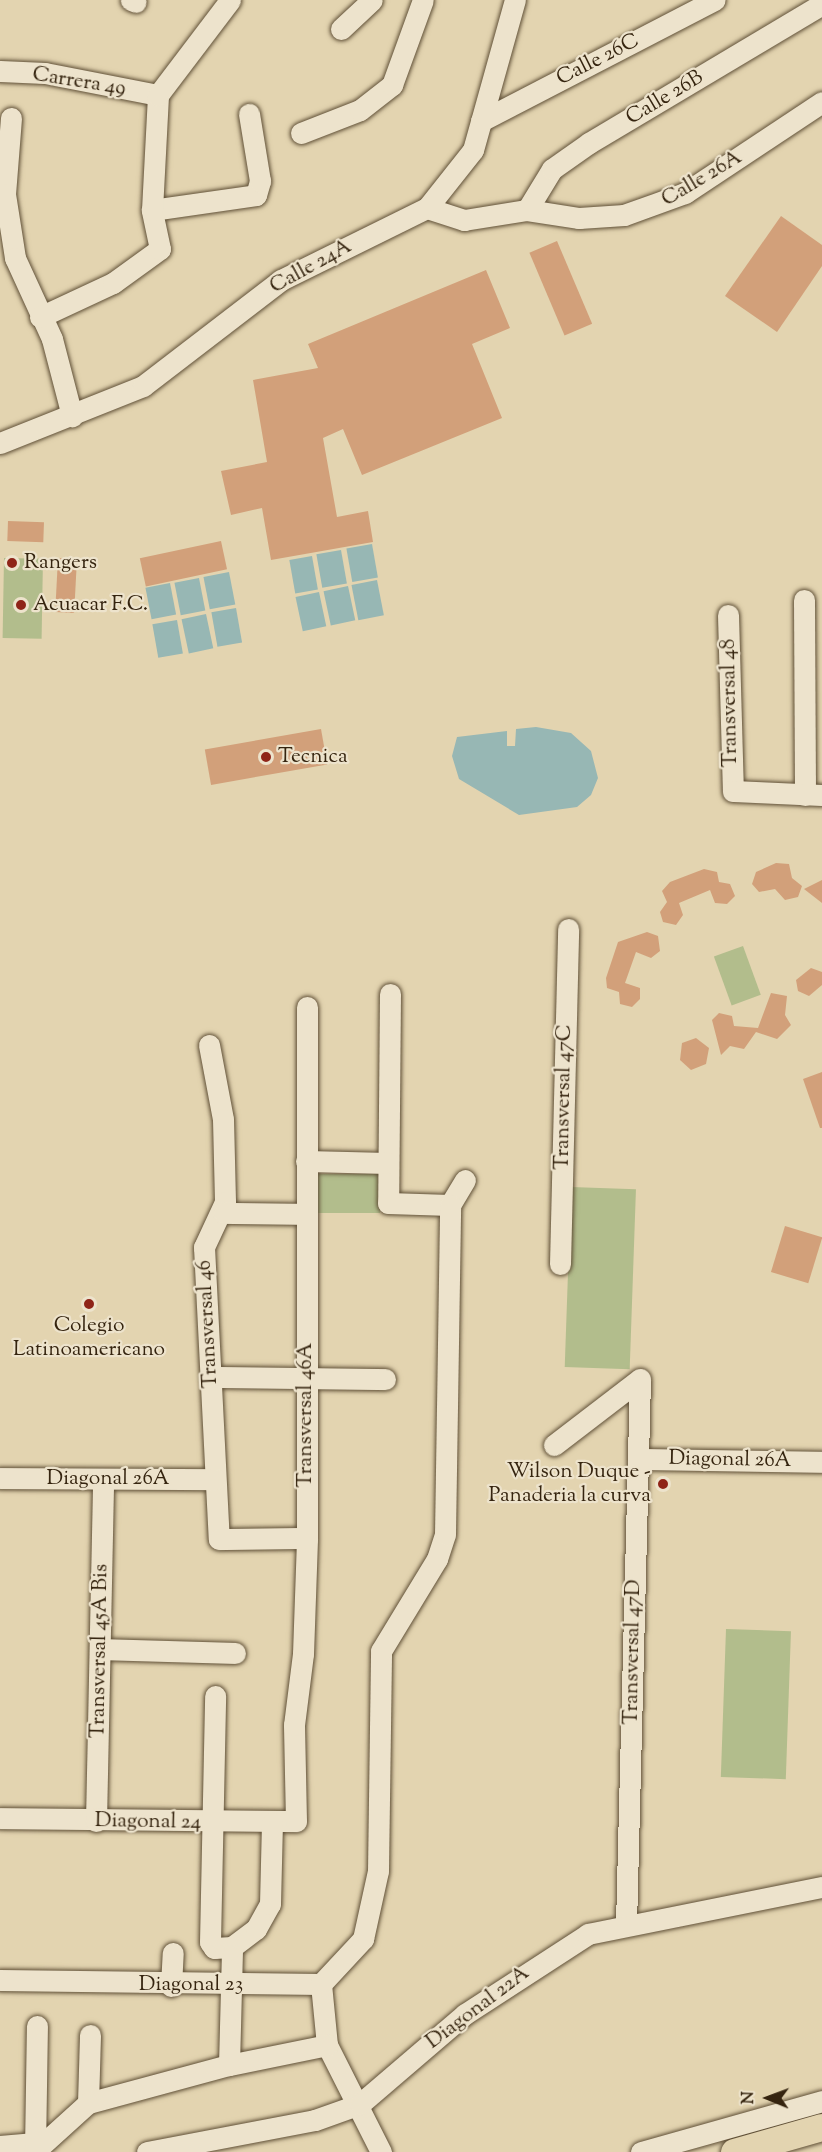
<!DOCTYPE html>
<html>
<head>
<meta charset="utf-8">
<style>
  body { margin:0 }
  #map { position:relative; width:822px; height:2152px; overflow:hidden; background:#e3d4b0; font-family:"Sorts Mill Goudy",serif }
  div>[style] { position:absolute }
  .green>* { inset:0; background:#b2bd8c; transform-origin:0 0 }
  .water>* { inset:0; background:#97b7b4; transform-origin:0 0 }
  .building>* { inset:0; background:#d2a07a; transform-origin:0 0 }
  .roads { filter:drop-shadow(0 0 2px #605037) drop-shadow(0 0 2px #605037) }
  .minor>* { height:21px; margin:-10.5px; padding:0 10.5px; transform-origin:10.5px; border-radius:10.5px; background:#ede3cc }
  .major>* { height:27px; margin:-13.5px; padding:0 13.5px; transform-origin:13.5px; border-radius:13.5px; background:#e3d4b0 }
  .dots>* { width:16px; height:16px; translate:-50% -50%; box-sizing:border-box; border:3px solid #ede3cc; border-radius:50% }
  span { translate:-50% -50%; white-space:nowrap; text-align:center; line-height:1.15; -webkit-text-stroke:4.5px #ede3cc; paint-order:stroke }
  .street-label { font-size:21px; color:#35240f }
  .poi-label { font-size:21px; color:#35240f }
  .left { translate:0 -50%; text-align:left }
  .right { translate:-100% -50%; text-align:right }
  .north { position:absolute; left:738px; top:2068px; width:60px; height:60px; -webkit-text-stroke:4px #ede3cc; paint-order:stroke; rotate:271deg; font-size:16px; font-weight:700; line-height:24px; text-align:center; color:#35240f }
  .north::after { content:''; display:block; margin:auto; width:21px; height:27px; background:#35240f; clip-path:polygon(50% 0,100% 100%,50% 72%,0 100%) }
</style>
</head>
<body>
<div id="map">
  <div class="green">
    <div style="left:4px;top:558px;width:39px;height:80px;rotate:1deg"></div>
    <div style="left:743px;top:946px;width:52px;height:31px;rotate:70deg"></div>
    <div style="left:310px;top:1174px;width:70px;height:39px"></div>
    <div style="left:571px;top:1187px;width:65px;height:180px;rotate:2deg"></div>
    <div style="left:726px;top:1629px;width:65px;height:148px;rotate:2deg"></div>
  </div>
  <div class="water">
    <div style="left:372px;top:544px;width:34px;height:26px;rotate:80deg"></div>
    <div style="left:341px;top:550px;width:34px;height:25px;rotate:80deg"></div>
    <div style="left:312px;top:556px;width:34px;height:23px;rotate:80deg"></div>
    <div style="left:229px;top:572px;width:33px;height:26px;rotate:79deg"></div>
    <div style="left:199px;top:578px;width:33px;height:25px;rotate:79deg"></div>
    <div style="left:377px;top:580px;width:36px;height:26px;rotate:79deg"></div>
    <div style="left:170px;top:583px;width:32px;height:25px;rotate:79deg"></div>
    <div style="left:348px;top:586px;width:35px;height:25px;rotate:78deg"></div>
    <div style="left:319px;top:592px;width:35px;height:24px;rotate:78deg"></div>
    <div style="left:236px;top:608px;width:35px;height:25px;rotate:80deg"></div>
    <div style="left:206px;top:614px;width:35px;height:25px;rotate:78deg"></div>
    <div style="left:177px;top:620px;width:34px;height:25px;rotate:80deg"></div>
    <div style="clip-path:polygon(536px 727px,571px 733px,591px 751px,598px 778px,591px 795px,577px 807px,519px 815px,459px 779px,452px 756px,457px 737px,507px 731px,507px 746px,515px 746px,516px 729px)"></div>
  </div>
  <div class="building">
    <div style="clip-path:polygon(781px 216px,822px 245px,822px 266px,777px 332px,725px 296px)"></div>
    <div style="left:557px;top:241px;width:90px;height:30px;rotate:67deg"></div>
    <div style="clip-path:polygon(486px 270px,510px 328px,472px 344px,502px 418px,362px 475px,343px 429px,323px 438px,337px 517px,368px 511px,373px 542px,271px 560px,262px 508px,231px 515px,221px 471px,267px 462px,253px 380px,318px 368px,308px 344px)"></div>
    <div style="left:8px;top:521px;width:36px;height:20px;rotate:2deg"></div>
    <div style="left:221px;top:541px;width:29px;height:83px;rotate:78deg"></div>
    <div style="left:58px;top:558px;width:19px;height:54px;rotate:3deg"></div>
    <div style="left:321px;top:729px;width:36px;height:118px;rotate:80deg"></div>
    <div style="clip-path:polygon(776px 863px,789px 864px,792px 878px,802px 886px,798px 897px,785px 900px,775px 889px,759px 892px,752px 884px,756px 872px)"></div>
    <div style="clip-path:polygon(704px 869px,717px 872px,719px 882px,730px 884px,735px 896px,727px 904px,715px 903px,710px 890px,679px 903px,683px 915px,676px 925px,663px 922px,660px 912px,667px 902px,662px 891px,670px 882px)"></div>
    <div style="clip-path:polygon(822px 880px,822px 903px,804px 889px)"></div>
    <div style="clip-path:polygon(647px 932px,658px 936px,660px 951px,651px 958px,636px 952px,625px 983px,640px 988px,640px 999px,632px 1007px,620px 1004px,619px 992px,607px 988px,606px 978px,618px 942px)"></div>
    <div style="clip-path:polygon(811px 968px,822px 972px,822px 985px,809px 996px,798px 991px,796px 980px)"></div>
    <div style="clip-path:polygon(771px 993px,787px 996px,785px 1015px,791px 1025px,777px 1039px,756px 1032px,744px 1049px,730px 1046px,721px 1055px,712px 1020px,719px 1013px,732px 1016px,734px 1026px,758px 1028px)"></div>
    <div style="clip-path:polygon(696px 1038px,709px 1048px,706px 1064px,691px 1070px,680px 1060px,682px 1043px)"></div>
    <div style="clip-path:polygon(822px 1072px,822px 1128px,820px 1128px,803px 1079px)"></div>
    <div style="left:785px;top:1226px;width:39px;height:48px;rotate:17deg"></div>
  </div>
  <div class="roads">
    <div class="minor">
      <div style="left:131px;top:0;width:5px;rotate:22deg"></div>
      <div style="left:341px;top:29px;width:42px;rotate:-43.1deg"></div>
      <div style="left:0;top:71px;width:45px;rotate:2.5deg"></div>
      <div style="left:45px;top:73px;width:115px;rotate:11deg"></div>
      <div style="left:11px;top:118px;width:76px;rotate:94.5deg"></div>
      <div style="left:5px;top:194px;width:65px;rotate:81.1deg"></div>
      <div style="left:15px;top:258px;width:89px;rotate:65.4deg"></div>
      <div style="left:52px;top:339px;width:80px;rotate:75.4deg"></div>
      <div style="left:481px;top:121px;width:263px;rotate:-27.4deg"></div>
      <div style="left:301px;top:133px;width:63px;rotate:-21.3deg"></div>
      <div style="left:360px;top:110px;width:41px;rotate:-38deg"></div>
      <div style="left:392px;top:85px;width:90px;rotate:-70deg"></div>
      <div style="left:427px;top:208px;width:39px;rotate:18deg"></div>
      <div style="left:464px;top:220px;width:64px;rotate:-9deg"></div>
      <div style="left:527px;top:210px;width:53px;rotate:8.7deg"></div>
      <div style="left:579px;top:218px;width:45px;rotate:-3.8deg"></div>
      <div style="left:624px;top:215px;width:65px;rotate:-19.8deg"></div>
      <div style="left:685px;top:193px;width:164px;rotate:-33.6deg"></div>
      <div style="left:152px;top:210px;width:105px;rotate:-8.2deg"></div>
      <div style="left:256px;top:195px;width:15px;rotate:-74deg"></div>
      <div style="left:260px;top:181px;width:68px;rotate:-99.3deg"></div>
      <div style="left:527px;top:210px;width:48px;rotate:-58.6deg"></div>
      <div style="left:552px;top:169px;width:45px;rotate:-35.1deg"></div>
      <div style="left:589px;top:143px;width:271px;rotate:-30.8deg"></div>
      <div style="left:40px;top:317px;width:81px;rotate:-25deg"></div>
      <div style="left:113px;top:283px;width:58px;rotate:-35.9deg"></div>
      <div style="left:160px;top:249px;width:40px;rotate:-102deg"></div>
      <div style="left:152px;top:210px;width:115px;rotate:-87deg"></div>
      <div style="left:158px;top:95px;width:119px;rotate:-52.8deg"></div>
      <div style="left:0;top:443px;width:154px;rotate:-21.7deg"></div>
      <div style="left:143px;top:386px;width:174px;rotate:-37.5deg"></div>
      <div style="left:281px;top:280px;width:163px;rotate:-26.3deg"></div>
      <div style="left:427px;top:208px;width:74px;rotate:-51.6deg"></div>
      <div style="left:473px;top:150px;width:156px;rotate:-74.4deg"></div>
      <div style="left:804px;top:600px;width:195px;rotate:89.7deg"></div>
      <div style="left:728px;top:615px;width:176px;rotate:88.4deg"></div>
      <div style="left:733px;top:791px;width:89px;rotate:2.6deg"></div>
      <div style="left:390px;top:994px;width:209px;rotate:90.5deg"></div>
      <div style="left:388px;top:1203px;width:62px;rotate:1.8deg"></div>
      <div style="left:450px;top:1205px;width:29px;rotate:-59deg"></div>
      <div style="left:209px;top:1045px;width:75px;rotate:79.3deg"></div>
      <div style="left:223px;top:1119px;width:83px;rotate:88.6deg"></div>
      <div style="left:225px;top:1202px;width:50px;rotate:115deg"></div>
      <div style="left:204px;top:1247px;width:292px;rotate:87.1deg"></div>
      <div style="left:219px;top:1539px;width:88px;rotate:-0.7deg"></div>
      <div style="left:306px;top:1161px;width:82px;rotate:1.4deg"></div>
      <div style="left:224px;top:1213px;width:80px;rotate:0.7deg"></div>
      <div style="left:560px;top:1264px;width:335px;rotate:-88.6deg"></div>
      <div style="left:211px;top:1377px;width:174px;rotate:0.7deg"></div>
      <div style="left:554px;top:1445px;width:108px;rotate:-37.5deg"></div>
      <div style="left:638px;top:1459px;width:184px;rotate:0.9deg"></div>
      <div style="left:0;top:1478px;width:215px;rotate:0.3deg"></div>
      <div style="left:100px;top:1649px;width:135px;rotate:1.7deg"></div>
      <div style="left:0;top:1818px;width:296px;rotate:0.6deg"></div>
      <div style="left:296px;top:1821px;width:96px;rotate:-91.2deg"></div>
      <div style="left:294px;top:1725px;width:72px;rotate:-82.8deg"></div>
      <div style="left:303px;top:1654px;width:116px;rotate:-88deg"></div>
      <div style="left:307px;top:1538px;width:531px;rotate:-90deg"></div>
      <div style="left:96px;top:1821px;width:339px;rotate:-88.8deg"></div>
      <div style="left:626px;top:1925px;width:546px;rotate:-88.53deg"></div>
      <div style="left:232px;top:1947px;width:30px;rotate:-37deg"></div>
      <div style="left:256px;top:1929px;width:29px;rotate:-61deg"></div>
      <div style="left:270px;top:1904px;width:81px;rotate:-88.6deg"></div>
      <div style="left:0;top:1980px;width:321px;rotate:0.7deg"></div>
      <div style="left:321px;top:1984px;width:62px;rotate:-47deg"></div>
      <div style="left:363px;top:1939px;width:70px;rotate:-77.6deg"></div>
      <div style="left:378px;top:1871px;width:220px;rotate:-89.2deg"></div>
      <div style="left:381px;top:1651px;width:108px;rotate:-58.7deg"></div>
      <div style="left:437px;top:1559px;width:26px;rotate:-72deg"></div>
      <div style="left:445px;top:1534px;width:329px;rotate:-89.1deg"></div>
      <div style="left:321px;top:1984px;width:61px;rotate:84.4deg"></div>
      <div style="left:327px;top:2045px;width:120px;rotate:63.2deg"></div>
      <div style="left:171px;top:1986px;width:33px;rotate:-87deg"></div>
      <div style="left:229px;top:2065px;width:100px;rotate:-11.5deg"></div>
      <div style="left:88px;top:2103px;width:68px;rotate:-88.3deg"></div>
      <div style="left:0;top:2146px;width:35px;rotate:-5deg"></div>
      <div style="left:35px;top:2150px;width:124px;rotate:-89.1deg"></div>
      <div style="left:34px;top:2152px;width:73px;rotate:-42.2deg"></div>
      <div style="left:88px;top:2103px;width:146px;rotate:-15.1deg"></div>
      <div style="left:229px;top:2065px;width:118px;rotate:-88.5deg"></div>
      <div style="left:232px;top:1947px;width:18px;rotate:177deg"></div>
      <div style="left:214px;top:1948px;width:7px;rotate:-124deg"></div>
      <div style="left:210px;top:1942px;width:246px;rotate:-88.8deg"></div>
      <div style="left:147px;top:2152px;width:171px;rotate:-10.8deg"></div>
      <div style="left:315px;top:2120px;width:48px;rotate:-19.6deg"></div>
      <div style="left:360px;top:2104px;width:138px;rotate:-40.6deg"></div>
      <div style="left:465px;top:2014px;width:147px;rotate:-33deg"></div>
      <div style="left:588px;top:1934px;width:239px;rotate:-11.4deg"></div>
      <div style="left:641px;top:2152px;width:188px;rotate:-15.7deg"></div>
    </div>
    <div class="major">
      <div style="left:734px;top:2152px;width:91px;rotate:-15.9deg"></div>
    </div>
  </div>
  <div class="dots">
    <div style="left:12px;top:563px;background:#8f2418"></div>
    <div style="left:21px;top:605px;background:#8f2418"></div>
    <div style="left:266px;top:757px;background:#8f2418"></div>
    <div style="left:89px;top:1304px;background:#8f2418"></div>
    <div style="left:663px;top:1484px;background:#8f2418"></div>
  </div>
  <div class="street-label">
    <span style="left:598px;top:60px;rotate:-27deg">Calle 26C</span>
    <span style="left:79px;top:82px;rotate:9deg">Carrera 49</span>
    <span style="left:665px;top:98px;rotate:-31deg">Calle 26B</span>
    <span style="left:702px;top:179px;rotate:-31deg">Calle 26A</span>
    <span style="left:311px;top:267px;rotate:-29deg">Calle 24A</span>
    <span style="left:730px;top:703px;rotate:-91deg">Transversal 48</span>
    <span style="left:564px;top:1097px;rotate:-89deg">Transversal 47C</span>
    <span style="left:208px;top:1324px;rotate:-93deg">Transversal 46</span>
    <span style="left:306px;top:1415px;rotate:-90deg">Transversal 46A</span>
    <span style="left:730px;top:1460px;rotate:1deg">Diagonal 26A</span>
    <span style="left:108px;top:1479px">Diagonal 26A</span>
    <span style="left:100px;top:1651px;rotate:-89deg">Transversal 45A Bis</span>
    <span style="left:633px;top:1652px;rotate:-89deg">Transversal 47D</span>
    <span style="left:148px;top:1822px;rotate:1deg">Diagonal 24</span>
    <span style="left:191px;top:1985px">Diagonal 23</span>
    <span style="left:478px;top:2008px;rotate:-37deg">Diagonal 22A</span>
  </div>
  <div class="poi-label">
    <span class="left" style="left:24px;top:563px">Rangers</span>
    <span class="left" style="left:33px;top:605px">Acuacar F.C.</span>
    <span class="left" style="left:278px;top:757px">Tecnica</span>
    <span style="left:89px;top:1338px">Colegio<br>Latinoamericano</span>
    <span class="right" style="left:651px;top:1484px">Wilson Duque -<br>Panaderia la curva</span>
  </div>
  <div class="north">N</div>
</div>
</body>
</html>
